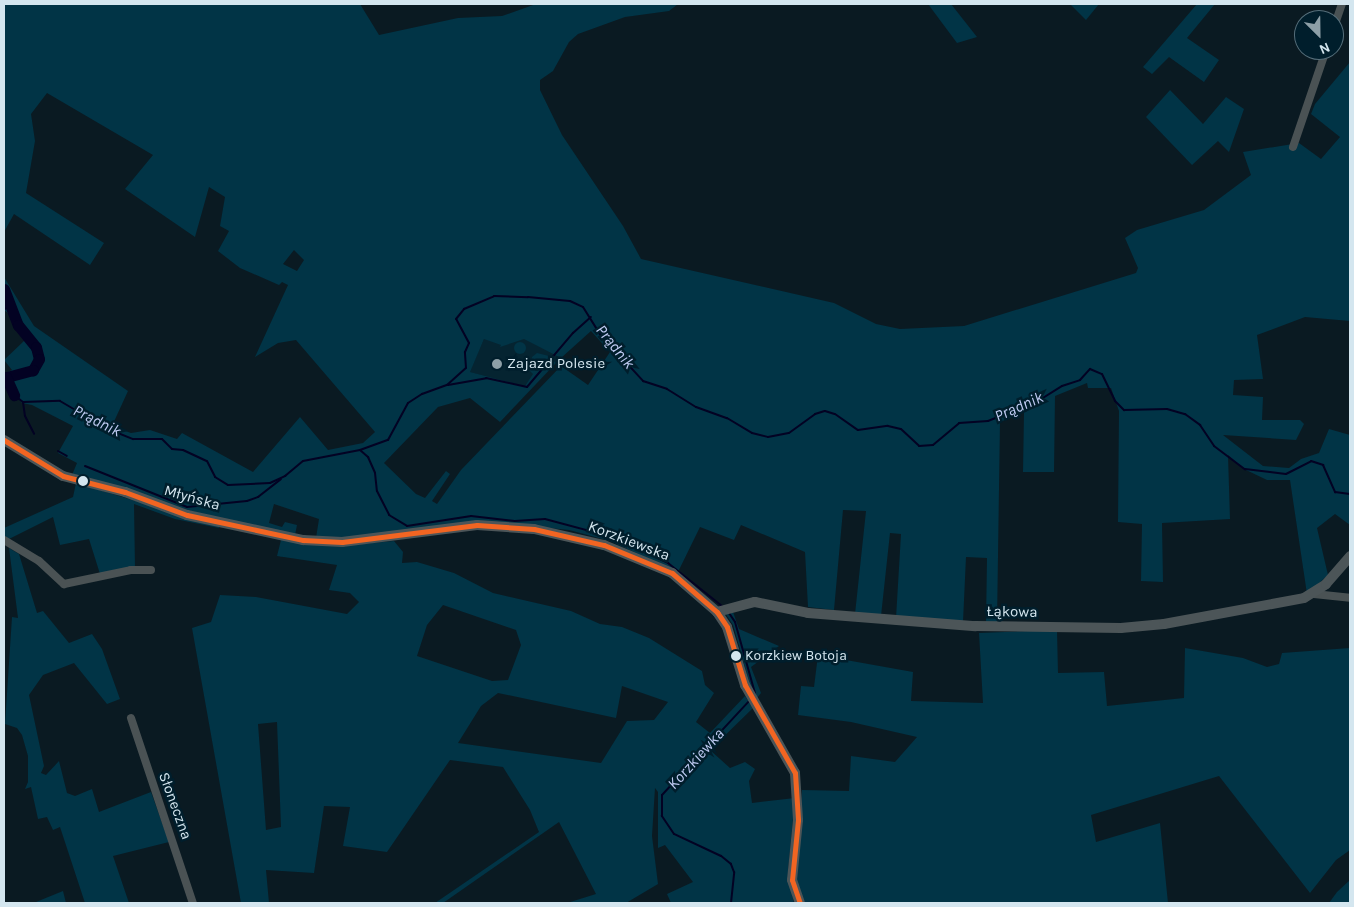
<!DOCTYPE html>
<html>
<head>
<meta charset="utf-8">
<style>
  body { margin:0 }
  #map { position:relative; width:1354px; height:907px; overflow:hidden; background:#0a1a22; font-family:Karla,sans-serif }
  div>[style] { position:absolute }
  .built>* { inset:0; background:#052431 }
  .green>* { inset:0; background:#013446 }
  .round { border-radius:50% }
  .stream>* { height:2px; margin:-1px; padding:0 1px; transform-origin:1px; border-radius:1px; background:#030223 }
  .river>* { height:11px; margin:-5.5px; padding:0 5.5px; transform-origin:5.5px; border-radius:5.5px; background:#030223 }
  .street>* { height:8px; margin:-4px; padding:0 4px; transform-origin:4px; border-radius:4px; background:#4a5254 }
  .secondary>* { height:10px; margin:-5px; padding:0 5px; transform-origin:5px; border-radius:5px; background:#4c5558 }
  .bus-1>* { height:5px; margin:-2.5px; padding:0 2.5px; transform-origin:2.5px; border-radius:2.5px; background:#f26522 }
  .dots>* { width:14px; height:14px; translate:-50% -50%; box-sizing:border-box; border:2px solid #001e2c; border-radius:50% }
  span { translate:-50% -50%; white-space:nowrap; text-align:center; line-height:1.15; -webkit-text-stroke:5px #001e2c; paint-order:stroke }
  .bus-label { font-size:14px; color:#d4e6ef }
  .left { translate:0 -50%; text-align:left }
  .poi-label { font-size:15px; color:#d4e6ef }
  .street-label { font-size:15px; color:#d4e6ef }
  .water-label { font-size:16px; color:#bfcbf2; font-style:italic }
  .frame { position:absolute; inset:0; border:5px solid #d4e6ef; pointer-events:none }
  .north { position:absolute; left:1294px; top:10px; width:50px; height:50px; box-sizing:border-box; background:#001e2c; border:1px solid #556e7a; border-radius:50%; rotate:157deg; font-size:14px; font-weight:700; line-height:20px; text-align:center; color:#d4e6ef }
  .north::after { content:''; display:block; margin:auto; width:18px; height:22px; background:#8d9fa7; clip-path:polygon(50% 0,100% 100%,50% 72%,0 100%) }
</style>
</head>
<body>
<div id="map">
  <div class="built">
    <div style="clip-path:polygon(513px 311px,561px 358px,556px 363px,549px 356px,525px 386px,469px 372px,488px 330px)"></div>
  </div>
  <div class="green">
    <div style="clip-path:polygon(evenodd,4px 4px,360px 4px,379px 35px,458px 18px,502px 16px,536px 4px,678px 4px,669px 11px,625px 17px,578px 34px,569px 42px,553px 71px,540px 80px,540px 90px,562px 135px,623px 226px,641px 259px,834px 303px,876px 324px,900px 329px,964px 326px,1136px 273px,1138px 268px,1125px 238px,1137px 230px,1204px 210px,1251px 175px,1243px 152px,1299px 143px,1321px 159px,1340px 137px,1311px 114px,1315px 104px,1350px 62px,1350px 321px,1305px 317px,1257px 335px,1263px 379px,1234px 380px,1233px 395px,1263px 397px,1262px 420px,1300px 420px,1304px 424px,1296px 440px,1223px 435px,1263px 466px,1289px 468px,1301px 459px,1319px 453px,1329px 429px,1350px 435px,1350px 525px,1335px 514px,1317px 528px,1328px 575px,1307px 594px,1290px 480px,1267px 480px,1244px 469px,1228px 455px,1230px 519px,1162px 523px,1163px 582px,1141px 581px,1142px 524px,1118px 522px,1119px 411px,1111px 388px,1088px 388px,1087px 383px,1055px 396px,1054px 472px,1023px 472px,1024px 412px,1000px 422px,997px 623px,986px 623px,987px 558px,966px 557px,963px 622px,896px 618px,901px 534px,890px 533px,881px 616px,855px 614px,866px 511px,843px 510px,834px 610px,808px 607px,805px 552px,741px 525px,734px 540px,700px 527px,678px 572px,610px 541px,569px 530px,488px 522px,343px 541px,316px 538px,319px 519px,274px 504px,269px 523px,282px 527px,285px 522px,297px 525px,295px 535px,174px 507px,72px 475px,77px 463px,58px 453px,73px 426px,32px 405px,22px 403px,4px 382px,4px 374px,12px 370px,4px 360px,25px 340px,13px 317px,4px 310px,4px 277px,34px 326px,128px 391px,112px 426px,131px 433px,150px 430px,177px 439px,182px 433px,253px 472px,300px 417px,328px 450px,363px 443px,375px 432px,296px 340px,278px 343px,255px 357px,288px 285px,282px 282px,279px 285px,240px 268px,218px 251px,229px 231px,220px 226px,225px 197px,209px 187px,195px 237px,125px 189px,153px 155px,47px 93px,31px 114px,35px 141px,26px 193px,104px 243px,90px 265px,14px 214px,4px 232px,4px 4px,294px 250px,304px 260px,297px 271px,283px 264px,294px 250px,4px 4px,591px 331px,610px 352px,588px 385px,561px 366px,461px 470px,437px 504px,432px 501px,450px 474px,446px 471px,425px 498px,416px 494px,384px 463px,438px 407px,470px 398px,500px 422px,556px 363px,549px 356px,537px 353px,532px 357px,529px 370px,533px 374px,525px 386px,470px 372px,484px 339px,501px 345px,500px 347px,524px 339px,561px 358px,591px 331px)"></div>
    <div style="clip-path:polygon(928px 4px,951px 4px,977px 37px,957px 43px)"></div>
    <div style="clip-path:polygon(1070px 4px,1099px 4px,1086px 20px)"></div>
    <div style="clip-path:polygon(1197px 4px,1215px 4px,1187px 38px,1219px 60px,1204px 82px,1169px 57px,1152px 74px,1143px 67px)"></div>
    <div style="clip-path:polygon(1170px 90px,1203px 124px,1226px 97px,1244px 109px,1229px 152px,1218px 141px,1192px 165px,1146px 117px)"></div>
    <div class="round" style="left:514px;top:342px;width:12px;height:12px"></div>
    <div style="clip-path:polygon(76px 483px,219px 526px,219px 528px,175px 519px,134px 504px,135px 568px,100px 574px,89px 539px,60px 545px,53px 517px,7px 540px,4px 537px,4px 528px,73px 497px)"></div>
    <div style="clip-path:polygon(evenodd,281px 540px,340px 546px,394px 541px,403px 552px,402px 563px,417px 562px,454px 573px,493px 593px,571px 611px,600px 624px,622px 627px,649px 638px,702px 671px,705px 685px,714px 693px,696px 722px,710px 733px,745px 696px,753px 708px,710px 750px,730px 768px,745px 762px,755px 769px,749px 781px,752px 803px,795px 798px,788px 871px,794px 903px,671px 903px,667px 894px,693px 882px,665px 845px,658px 848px,658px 792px,655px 788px,652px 836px,658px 884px,626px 903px,567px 903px,596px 894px,559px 822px,443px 903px,435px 903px,539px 832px,530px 810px,503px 767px,450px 760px,387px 852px,343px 846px,350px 807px,324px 806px,314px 873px,266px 870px,269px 903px,241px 903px,192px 628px,211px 622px,220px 595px,256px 597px,347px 614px,359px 602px,350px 593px,329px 590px,337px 565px,277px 556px,281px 540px,443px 605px,516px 630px,521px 645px,508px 680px,492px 681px,417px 656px,427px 625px,443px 605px,281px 540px,622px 686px,668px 702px,654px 720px,627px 721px,601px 763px,458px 743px,481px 706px,498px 693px,616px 718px,622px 686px,281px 540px,277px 722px,281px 827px,266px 830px,258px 724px,277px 722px)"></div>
    <div style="clip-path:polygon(9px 548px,19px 554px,37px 613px,43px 611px,69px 643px,92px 634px,102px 649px,120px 699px,107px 704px,74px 663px,43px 675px,29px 695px,44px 766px,41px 773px,46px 775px,59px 761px,67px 793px,75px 796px,92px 789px,99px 812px,151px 792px,169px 842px,113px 856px,129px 903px,85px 903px,60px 827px,53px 830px,47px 817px,38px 819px,31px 787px,25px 789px,28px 782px,28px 756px,22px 735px,17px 728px,5px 724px,12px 617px,18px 618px)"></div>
    <div style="clip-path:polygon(732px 609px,739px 629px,779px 646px,751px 667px,761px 693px,757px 698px,750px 685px,733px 625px,725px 613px)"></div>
    <div style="clip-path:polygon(1057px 630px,1058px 673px,1104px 672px,1107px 706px,1184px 698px,1185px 648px,1243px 658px,1267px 667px,1279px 664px,1282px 653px,1350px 648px,1350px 850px,1336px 860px,1310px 893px,1219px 776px,1091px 815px,1096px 842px,1160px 823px,1168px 903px,805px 903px,797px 886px,797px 871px,802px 790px,849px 791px,851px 756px,895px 762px,917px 737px,851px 722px,798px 715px,801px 686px,814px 687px,818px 655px,913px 672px,911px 701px,983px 703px,979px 633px)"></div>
    <div style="clip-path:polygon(1350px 880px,1350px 903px,1329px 903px,1337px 892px)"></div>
    <div style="clip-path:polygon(63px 891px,66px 903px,37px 903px,36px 902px)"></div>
  </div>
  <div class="stream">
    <div style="left:4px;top:310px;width:9px;rotate:-49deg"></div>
    <div style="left:448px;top:385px;width:39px;rotate:-10deg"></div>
    <div style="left:486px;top:378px;width:42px;rotate:12.4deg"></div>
    <div style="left:527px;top:387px;width:71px;rotate:-49.6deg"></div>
    <div style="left:573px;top:333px;width:24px;rotate:-42deg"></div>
    <div style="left:14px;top:395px;width:11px;rotate:38deg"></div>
    <div style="left:23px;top:402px;width:37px;rotate:-2deg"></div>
    <div style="left:60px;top:401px;width:56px;rotate:30.3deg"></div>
    <div style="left:108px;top:429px;width:27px;rotate:22deg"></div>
    <div style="left:133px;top:439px;width:29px"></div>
    <div style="left:162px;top:439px;width:14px;rotate:45deg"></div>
    <div style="left:172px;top:449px;width:11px;rotate:5deg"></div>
    <div style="left:183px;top:450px;width:26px;rotate:25deg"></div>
    <div style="left:207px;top:461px;width:18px;rotate:63deg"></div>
    <div style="left:215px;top:477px;width:15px;rotate:32deg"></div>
    <div style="left:228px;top:485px;width:42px;rotate:-2.7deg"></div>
    <div style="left:270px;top:483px;width:17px;rotate:-25deg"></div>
    <div style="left:285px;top:476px;width:23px;rotate:-40deg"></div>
    <div style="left:303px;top:461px;width:58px;rotate:-10.9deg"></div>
    <div style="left:360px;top:450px;width:30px;rotate:-20deg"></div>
    <div style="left:388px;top:440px;width:42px;rotate:-61.6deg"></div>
    <div style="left:408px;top:403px;width:17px;rotate:-33deg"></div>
    <div style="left:422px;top:394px;width:27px;rotate:-20deg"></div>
    <div style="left:447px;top:385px;width:25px;rotate:-42deg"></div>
    <div style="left:466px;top:368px;width:16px;rotate:-94deg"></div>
    <div style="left:465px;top:352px;width:10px;rotate:-66deg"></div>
    <div style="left:469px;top:343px;width:27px;rotate:-118deg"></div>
    <div style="left:456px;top:319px;width:13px;rotate:-51deg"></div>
    <div style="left:464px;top:309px;width:33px;rotate:-23deg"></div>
    <div style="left:494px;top:296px;width:34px;rotate:2deg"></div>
    <div style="left:528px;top:297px;width:42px;rotate:5.4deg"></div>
    <div style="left:570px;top:301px;width:14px;rotate:25deg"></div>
    <div style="left:583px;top:307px;width:32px;rotate:58deg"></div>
    <div style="left:600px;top:334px;width:64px;rotate:47.5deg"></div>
    <div style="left:643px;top:381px;width:25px;rotate:18deg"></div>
    <div style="left:667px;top:389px;width:34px;rotate:32deg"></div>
    <div style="left:696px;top:407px;width:33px;rotate:20deg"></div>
    <div style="left:727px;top:418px;width:29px;rotate:31deg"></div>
    <div style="left:752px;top:433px;width:16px;rotate:14deg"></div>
    <div style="left:768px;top:437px;width:21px;rotate:-11deg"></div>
    <div style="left:789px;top:433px;width:32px;rotate:-36deg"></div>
    <div style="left:815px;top:414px;width:10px;rotate:-17deg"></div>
    <div style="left:825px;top:411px;width:10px;rotate:17deg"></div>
    <div style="left:835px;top:414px;width:28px;rotate:35deg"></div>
    <div style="left:858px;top:430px;width:30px;rotate:-8deg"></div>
    <div style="left:888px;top:426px;width:13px;rotate:13deg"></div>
    <div style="left:901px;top:429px;width:25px;rotate:43deg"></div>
    <div style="left:919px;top:446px;width:14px;rotate:-4deg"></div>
    <div style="left:933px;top:445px;width:34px;rotate:-40deg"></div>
    <div style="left:959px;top:423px;width:29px;rotate:-4deg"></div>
    <div style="left:988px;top:421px;width:54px;rotate:-21.8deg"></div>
    <div style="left:1038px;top:401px;width:28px;rotate:-32deg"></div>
    <div style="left:1062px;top:386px;width:19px;rotate:-18deg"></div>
    <div style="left:1080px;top:380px;width:15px;rotate:-48deg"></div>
    <div style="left:1090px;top:369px;width:13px;rotate:23deg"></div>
    <div style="left:1102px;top:374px;width:30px;rotate:64deg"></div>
    <div style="left:1115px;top:401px;width:13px;rotate:45deg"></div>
    <div style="left:1124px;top:410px;width:43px;rotate:-1.3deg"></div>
    <div style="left:1167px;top:409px;width:19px;rotate:16deg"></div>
    <div style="left:1185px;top:414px;width:19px;rotate:36deg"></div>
    <div style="left:1200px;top:425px;width:25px;rotate:56deg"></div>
    <div style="left:1214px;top:446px;width:39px;rotate:37deg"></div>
    <div style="left:1245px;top:469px;width:41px;rotate:7deg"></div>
    <div style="left:1286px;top:474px;width:28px;rotate:-27deg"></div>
    <div style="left:1311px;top:461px;width:13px;rotate:18deg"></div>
    <div style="left:1323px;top:465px;width:30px;rotate:66deg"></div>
    <div style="left:1335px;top:492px;width:15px;rotate:8deg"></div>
    <div style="left:23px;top:402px;width:14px;rotate:82deg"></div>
    <div style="left:25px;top:416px;width:20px;rotate:63deg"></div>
    <div style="left:360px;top:450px;width:11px;rotate:41deg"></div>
    <div style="left:368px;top:457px;width:17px;rotate:66deg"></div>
    <div style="left:375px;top:473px;width:18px;rotate:84deg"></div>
    <div style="left:377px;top:491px;width:27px;rotate:63deg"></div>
    <div style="left:389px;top:515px;width:21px;rotate:31deg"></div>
    <div style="left:407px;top:526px;width:65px;rotate:-8.9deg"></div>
    <div style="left:471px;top:516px;width:44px;rotate:6.5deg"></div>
    <div style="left:515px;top:521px;width:30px;rotate:-4deg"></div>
    <div style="left:545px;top:519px;width:73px;rotate:15deg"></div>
    <div style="left:616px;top:538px;width:58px;rotate:25.7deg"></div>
    <div style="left:668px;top:563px;width:69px;rotate:38.5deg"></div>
    <div style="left:58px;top:451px;width:10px;rotate:29deg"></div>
    <div style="left:85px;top:466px;width:110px;rotate:21.9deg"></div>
    <div style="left:187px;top:507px;width:60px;rotate:-5.7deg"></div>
    <div style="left:247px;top:501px;width:12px;rotate:-20deg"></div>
    <div style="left:258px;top:497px;width:29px;rotate:-38deg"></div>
    <div style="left:729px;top:613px;width:11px;rotate:56deg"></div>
    <div style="left:735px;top:622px;width:74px;rotate:74.3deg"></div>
    <div style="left:731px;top:903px;width:31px;rotate:-84deg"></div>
    <div style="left:734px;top:872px;width:9px;rotate:-111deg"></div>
    <div style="left:731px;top:864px;width:13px;rotate:-141deg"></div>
    <div style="left:721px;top:856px;width:52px;rotate:-154.9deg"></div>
    <div style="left:674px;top:834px;width:22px;rotate:-124deg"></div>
    <div style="left:662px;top:816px;width:21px;rotate:-90deg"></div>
    <div style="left:662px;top:795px;width:127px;rotate:-47.2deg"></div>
  </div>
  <div class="river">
    <div style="left:4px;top:289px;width:39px;rotate:69deg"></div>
    <div style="left:18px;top:325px;width:28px;rotate:51deg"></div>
    <div style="left:36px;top:347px;width:12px;rotate:76deg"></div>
    <div style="left:39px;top:359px;width:13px;rotate:119deg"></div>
    <div style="left:33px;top:370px;width:28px;rotate:165deg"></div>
    <div style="left:6px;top:377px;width:20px;rotate:66deg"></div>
  </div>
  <div class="street">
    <div style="left:1334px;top:27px;width:24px;rotate:-71deg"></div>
    <div style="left:1293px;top:147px;width:102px;rotate:-71.2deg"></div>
    <div style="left:4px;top:540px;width:41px;rotate:31deg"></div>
    <div style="left:39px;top:561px;width:34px;rotate:43deg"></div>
    <div style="left:64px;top:584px;width:68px;rotate:-11.8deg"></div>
    <div style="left:131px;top:570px;width:20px"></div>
    <div style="left:1314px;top:594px;width:36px;rotate:6deg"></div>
    <div style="left:131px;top:718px;width:195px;rotate:71.5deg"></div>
  </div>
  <div class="secondary">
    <div style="left:4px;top:440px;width:69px;rotate:31.4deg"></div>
    <div style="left:63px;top:476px;width:64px;rotate:14.5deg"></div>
    <div style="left:125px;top:492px;width:66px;rotate:20.4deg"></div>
    <div style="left:187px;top:515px;width:119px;rotate:12.2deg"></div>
    <div style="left:303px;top:540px;width:39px;rotate:3deg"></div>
    <div style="left:342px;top:542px;width:136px;rotate:-7.2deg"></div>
    <div style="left:477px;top:525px;width:57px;rotate:4deg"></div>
    <div style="left:534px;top:529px;width:72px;rotate:12.9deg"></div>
    <div style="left:604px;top:545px;width:74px;rotate:22.4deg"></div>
    <div style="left:672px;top:573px;width:60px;rotate:40.9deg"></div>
    <div style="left:717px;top:612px;width:18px;rotate:56deg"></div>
    <div style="left:727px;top:627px;width:61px;rotate:72.8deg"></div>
    <div style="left:745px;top:685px;width:101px;rotate:60.4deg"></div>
    <div style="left:795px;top:773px;width:47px;rotate:86.3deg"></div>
    <div style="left:798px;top:820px;width:60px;rotate:95.7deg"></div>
    <div style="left:792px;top:880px;width:24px;rotate:71deg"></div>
    <div style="left:717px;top:612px;width:39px;rotate:-15deg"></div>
    <div style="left:755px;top:602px;width:54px;rotate:11.7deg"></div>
    <div style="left:808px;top:613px;width:168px;rotate:4.5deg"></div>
    <div style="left:975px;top:626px;width:146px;rotate:0.8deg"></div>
    <div style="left:1121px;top:628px;width:43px;rotate:-5.3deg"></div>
    <div style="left:1164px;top:624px;width:142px;rotate:-10.5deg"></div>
    <div style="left:1304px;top:598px;width:26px;rotate:-32deg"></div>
    <div style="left:1326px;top:584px;width:37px;rotate:-49deg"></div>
  </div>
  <div class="bus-1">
    <div style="left:4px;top:440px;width:69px;rotate:31.4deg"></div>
    <div style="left:63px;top:476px;width:64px;rotate:14.5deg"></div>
    <div style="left:125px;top:492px;width:66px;rotate:20.4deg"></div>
    <div style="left:187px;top:515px;width:119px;rotate:12.2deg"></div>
    <div style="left:303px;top:540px;width:39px;rotate:3deg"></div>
    <div style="left:342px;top:542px;width:136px;rotate:-7.2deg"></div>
    <div style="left:477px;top:525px;width:57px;rotate:4deg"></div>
    <div style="left:534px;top:529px;width:72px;rotate:12.9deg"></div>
    <div style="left:604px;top:545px;width:74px;rotate:22.4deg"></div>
    <div style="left:672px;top:573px;width:60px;rotate:40.9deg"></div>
    <div style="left:717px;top:612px;width:18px;rotate:56deg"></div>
    <div style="left:727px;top:627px;width:61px;rotate:72.8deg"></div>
    <div style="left:745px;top:685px;width:101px;rotate:60.4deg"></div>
    <div style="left:795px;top:773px;width:47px;rotate:86.3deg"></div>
    <div style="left:798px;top:820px;width:60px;rotate:95.7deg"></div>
    <div style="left:792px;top:880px;width:24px;rotate:71deg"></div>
  </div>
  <div class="dots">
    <div style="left:497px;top:364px;background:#8d9fa7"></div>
    <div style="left:83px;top:481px;background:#d4e6ef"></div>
    <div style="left:736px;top:656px;background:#d4e6ef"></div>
  </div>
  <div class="bus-label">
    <span class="left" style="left:745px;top:656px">Korzkiew Botoja</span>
  </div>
  <div class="poi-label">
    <span class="left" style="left:507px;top:364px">Zajazd Polesie</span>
  </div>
  <div class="street-label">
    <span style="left:192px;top:498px;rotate:16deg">Młyńska</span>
    <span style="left:629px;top:541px;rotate:21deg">Korzkiewska</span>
    <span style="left:1012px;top:612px;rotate:1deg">Łąkowa</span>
    <span style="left:175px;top:806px;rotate:70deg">Słoneczna</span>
  </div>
  <div class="water-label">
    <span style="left:615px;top:347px;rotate:51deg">Prądnik</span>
    <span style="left:1019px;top:407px;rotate:-24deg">Prądnik</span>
    <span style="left:97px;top:421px;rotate:27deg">Prądnik</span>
    <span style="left:696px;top:759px;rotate:-48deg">Korzkiewka</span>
  </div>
  <div class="frame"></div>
  <div class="north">N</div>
</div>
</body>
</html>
